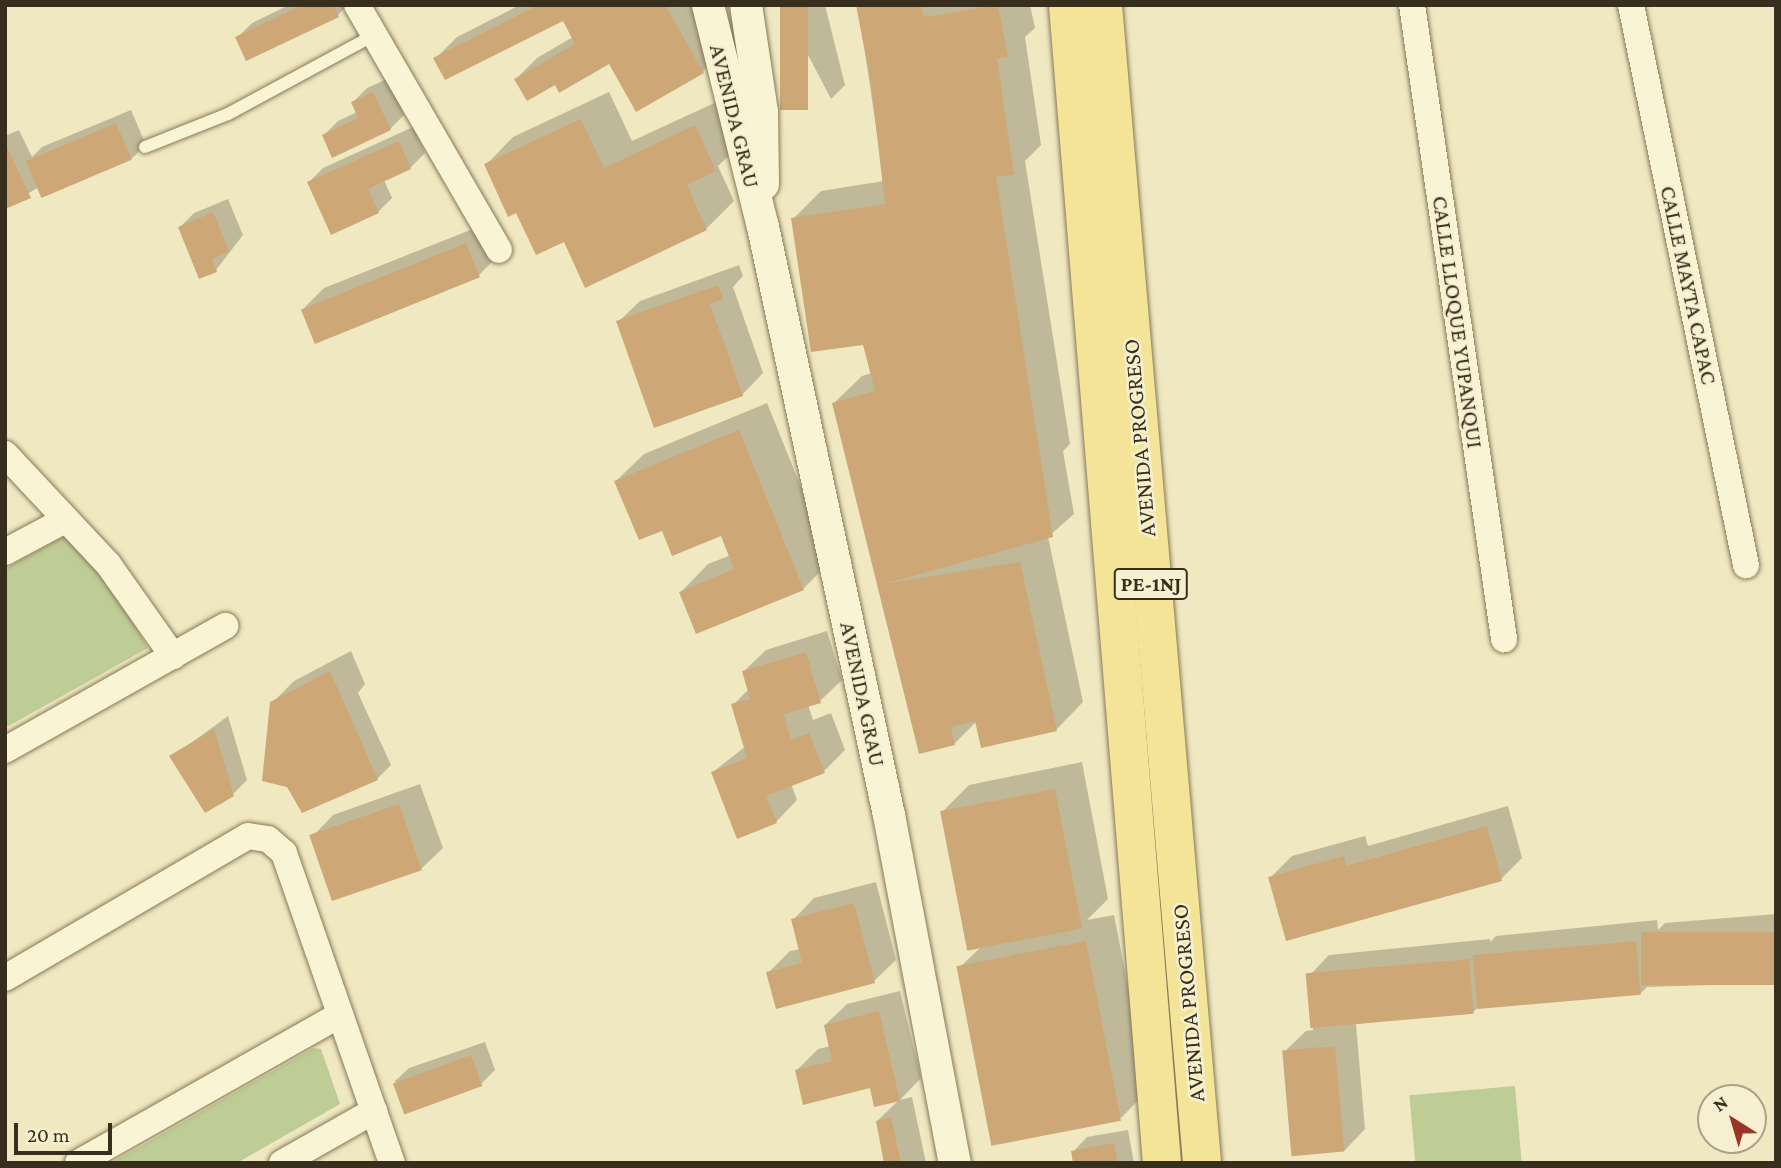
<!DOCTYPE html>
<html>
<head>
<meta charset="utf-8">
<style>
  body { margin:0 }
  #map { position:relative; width:1781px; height:1168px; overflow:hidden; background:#efe8c1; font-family:"Crimson Pro",serif }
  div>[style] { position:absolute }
  .green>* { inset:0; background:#becd95; transform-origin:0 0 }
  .shadow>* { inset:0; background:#0003 }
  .building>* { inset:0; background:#cea776; transform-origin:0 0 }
  .roads { filter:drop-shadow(0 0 2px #887958) drop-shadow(0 0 2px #887958) }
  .service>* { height:12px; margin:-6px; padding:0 6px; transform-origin:6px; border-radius:6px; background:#f9f4d4 }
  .minor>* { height:26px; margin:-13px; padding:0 13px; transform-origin:13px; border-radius:13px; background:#f9f4d4 }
  .tertiary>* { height:32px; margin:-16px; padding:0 16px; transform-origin:16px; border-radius:16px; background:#f9f4d4 }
  .primary>* { height:38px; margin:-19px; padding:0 19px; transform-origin:19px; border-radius:19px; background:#f3e497 }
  span { translate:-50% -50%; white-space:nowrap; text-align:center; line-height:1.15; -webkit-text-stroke:5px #f6f0d0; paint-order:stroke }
  .shield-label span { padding:2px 5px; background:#f6f0d0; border:2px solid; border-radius:5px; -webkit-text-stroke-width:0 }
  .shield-label { font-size:21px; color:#382e1d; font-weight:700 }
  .street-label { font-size:23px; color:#382e1d }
  .frame { position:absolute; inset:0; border:7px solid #382e1d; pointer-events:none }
  .north { position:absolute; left:1697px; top:1084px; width:70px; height:70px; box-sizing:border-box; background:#f6f0d0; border:2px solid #aaa288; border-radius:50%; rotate:323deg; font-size:19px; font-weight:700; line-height:28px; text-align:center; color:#382e1d }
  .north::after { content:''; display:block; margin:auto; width:24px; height:32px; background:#993627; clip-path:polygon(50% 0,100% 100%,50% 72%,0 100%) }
  .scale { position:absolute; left:14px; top:1123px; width:98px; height:32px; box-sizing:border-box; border:4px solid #382e1d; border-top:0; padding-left:9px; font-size:21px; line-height:24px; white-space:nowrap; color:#382e1d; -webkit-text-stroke:5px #f6f0d0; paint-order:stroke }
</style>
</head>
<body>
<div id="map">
  <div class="green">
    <div style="clip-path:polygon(68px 534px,111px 587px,148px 648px,5px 728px,5px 569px)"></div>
    <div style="clip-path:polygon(314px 1048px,321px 1049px,340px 1104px,237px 1163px,111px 1163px)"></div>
    <div style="left:1515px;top:1086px;width:77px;height:106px;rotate:85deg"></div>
  </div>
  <div class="shadow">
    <div style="clip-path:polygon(289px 5px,348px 5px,338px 15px,247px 59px,237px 38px,252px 23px)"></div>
    <div style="clip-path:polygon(520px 5px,699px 5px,725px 50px,703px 71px,637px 109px,609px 62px,556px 82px,516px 79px,537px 58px,573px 37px,564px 19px,436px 58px,457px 37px)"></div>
    <div style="clip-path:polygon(782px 5px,825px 5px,845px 85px,831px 99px)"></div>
    <div style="clip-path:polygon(858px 5px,1030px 5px,1035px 28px,1025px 37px,1041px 145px,1025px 161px,1070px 444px,1063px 451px,1074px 514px,1048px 537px,1083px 702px,1056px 730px,977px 721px,954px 744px,921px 752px,834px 403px,862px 376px,872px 373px,864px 343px,793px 219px,821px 191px,884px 181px)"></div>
    <div style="clip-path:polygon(387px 79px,404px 115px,390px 129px,324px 135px,338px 121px,357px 112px,353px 102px,367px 88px)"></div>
    <div style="clip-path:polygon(609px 92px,632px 141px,723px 99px,743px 142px,718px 166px,734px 201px,706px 229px,565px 239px,517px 211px,486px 165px,513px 137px)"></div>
    <div style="clip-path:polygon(131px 110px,146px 145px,131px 159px,39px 187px,5px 207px,5px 136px,19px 130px,32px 157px,42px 147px)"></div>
    <div style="clip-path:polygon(413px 127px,425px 153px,410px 168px,384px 180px,392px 198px,378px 212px,309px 182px,323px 168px)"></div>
    <div style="clip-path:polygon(228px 199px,243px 235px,216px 270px,180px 227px,194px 213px)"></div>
    <div style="clip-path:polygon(488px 223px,500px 254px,479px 275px,303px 309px,324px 288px)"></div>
    <div style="clip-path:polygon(739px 265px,743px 276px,733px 287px,763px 373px,742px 395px,618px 322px,640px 301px)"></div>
    <div style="clip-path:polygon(767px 403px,831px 561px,803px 589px,681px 592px,708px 564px,731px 555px,722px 534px,663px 528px,616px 481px,644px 454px)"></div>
    <div style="clip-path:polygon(827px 631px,842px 680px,820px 701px,808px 705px,813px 720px,831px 713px,845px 750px,824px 771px,791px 784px,797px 800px,776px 822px,713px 772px,746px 746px,733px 705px,749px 689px,744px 671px,766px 650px)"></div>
    <div style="clip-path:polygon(351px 651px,365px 684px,358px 693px,391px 765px,377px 779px,272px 703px,294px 681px)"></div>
    <div style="clip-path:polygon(228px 716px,247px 780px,233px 794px,172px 757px)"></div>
    <div style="clip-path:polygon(1082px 762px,1108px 899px,1087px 920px,1114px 915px,1148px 1090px,1121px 1118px,959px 968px,982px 946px,941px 813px,969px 785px)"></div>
    <div style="clip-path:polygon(420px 784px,443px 848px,421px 869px,312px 837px,333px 815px)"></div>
    <div style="clip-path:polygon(1508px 806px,1522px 858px,1501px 879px,1270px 878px,1292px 856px,1365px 836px,1368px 846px)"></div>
    <div style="clip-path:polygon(876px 882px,896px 960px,874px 981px,768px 973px,790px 951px,801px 949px,793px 920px,814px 898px)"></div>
    <div style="clip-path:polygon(1776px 914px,1776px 983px,1647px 987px,1640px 994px,1480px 1006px,1473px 1012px,1356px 1024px,1365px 1129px,1344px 1151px,1284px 1052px,1306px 1031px,1313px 1030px,1308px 977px,1329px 955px,1490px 939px,1490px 942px,1496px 936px,1657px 920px,1658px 930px,1665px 923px)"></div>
    <div style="clip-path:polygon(900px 991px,921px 1078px,900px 1100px,912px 1097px,926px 1163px,886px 1163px,877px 1121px,899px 1100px,871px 1086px,796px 1071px,818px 1049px,831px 1046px,825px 1025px,847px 1004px)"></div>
    <div style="clip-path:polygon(485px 1042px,495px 1070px,481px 1084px,394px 1082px,409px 1068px)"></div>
    <div style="clip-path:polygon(1128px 1130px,1134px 1163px,1075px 1163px,1073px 1152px,1087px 1137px)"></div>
  </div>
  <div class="building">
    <div style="clip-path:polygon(302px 5px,334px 5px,339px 17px,246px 61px,235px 37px)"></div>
    <div style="clip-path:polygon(538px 5px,665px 5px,704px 73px,636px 112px,609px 64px,559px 93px,555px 85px,527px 101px,514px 79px,575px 44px,563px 21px,445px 80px,433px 58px)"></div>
    <div style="left:780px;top:5px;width:28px;height:105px"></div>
    <div style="clip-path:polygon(856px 5px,921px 5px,924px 17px,998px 5px,1008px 57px,997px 59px,1014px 175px,996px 177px,1053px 537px,884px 584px,1020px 562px,1057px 731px,981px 748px,975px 721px,951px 727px,955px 745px,919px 754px,832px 403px,875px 391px,863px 345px,811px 352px,791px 218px,885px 204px,871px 84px)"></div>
    <div style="clip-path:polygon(373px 92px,391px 130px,332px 158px,322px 135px,358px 118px,351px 102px)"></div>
    <div style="clip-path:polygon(581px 119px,604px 168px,695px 125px,716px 171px,687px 185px,707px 230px,585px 288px,564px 242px,536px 255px,516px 213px,508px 217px,484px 164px)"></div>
    <div style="left:116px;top:123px;width:40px;height:98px;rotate:67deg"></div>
    <div style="clip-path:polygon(399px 141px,411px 169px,368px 189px,379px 213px,331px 235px,307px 182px)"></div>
    <div style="clip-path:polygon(5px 143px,31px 198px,5px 209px)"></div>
    <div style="clip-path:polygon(213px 212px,229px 251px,212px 259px,217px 272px,199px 279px,178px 227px)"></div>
    <div style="left:466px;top:243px;width:37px;height:178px;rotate:68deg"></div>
    <div style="clip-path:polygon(718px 285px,723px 299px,710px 304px,743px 396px,654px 428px,616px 321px)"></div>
    <div style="clip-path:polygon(739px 430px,804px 590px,696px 634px,679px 592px,734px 569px,721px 536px,672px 556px,662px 531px,639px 540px,614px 481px)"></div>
    <div style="clip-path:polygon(806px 652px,821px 703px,784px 714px,791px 740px,809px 733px,825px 773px,766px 796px,777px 823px,737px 839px,711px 772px,747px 758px,731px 704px,750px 699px,742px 671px)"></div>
    <div style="clip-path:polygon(330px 671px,378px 780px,302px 813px,287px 787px,262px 781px,270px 702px)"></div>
    <div style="clip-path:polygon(214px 729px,234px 796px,205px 813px,169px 756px)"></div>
    <div style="left:1055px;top:789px;width:142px;height:117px;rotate:79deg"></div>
    <div style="left:399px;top:804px;width:70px;height:95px;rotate:71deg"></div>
    <div style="clip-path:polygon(1487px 826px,1502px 881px,1286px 941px,1268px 877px,1344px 856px,1346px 866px)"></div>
    <div style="clip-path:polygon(854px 903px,875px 983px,776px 1009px,766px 972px,802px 963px,791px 919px)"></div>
    <div style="left:1776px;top:932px;width:53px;height:135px;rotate:90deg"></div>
    <div style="left:1086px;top:941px;width:183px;height:132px;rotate:79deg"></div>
    <div style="left:1636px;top:941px;width:54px;height:164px;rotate:85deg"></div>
    <div style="left:1469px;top:959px;width:55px;height:164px;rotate:85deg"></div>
    <div style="clip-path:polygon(879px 1011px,900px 1101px,874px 1107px,870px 1088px,803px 1105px,795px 1070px,832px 1061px,824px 1025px)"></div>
    <div style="left:1335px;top:1046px;width:106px;height:53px;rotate:85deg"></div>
    <div style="left:471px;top:1055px;width:33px;height:83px;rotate:70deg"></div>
    <div style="clip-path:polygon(891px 1117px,901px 1163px,884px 1163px,876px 1121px)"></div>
    <div style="clip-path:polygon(1114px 1143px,1118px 1163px,1073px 1163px,1071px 1151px)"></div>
  </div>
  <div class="roads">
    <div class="service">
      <div style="left:145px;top:147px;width:89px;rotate:-21.7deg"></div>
      <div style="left:228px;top:114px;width:166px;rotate:-28.4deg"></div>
    </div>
    <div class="minor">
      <div style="left:357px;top:5px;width:283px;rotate:59.9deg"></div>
      <div style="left:1412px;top:5px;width:641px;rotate:81.74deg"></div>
      <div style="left:1631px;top:5px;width:572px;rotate:78.4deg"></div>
      <div style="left:5px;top:454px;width:151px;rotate:46.9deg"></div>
      <div style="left:108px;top:564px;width:113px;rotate:54.8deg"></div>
      <div style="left:5px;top:552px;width:68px;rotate:-28.1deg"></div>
      <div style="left:5px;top:750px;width:253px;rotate:-29.4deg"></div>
      <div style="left:5px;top:978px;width:281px;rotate:-30.3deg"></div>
      <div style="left:248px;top:836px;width:20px;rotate:9deg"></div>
      <div style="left:268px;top:839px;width:21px;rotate:41deg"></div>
      <div style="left:284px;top:853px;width:328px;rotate:70.8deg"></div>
      <div style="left:78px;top:1163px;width:301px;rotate:-29.5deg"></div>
      <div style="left:282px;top:1163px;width:106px;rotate:-29.5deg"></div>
    </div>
    <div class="tertiary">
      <div style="left:708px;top:5px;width:229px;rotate:76.1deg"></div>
      <div style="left:763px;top:227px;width:601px;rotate:77.91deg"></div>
      <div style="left:889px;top:815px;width:354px;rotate:79.3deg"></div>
      <div style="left:746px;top:5px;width:108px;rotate:81.5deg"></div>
      <div style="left:762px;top:112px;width:72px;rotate:89.2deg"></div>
    </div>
    <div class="primary">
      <div style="left:1068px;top:5px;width:1162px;rotate:85.36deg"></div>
      <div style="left:1103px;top:5px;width:1162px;rotate:85.11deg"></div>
    </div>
  </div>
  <div class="shield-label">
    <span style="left:1151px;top:584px">PE-1NJ</span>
  </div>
  <div class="street-label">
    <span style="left:735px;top:116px;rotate:76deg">AVENIDA GRAU</span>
    <span style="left:1689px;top:285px;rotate:78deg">CALLE MAYTA CAPAC</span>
    <span style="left:1458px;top:322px;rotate:82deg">CALLE LLOQUE YUPANQUI</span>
    <span style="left:1139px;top:438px;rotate:-95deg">AVENIDA PROGRESO</span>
    <span style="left:863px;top:694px;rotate:78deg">AVENIDA GRAU</span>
    <span style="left:1188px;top:1003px;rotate:-95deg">AVENIDA PROGRESO</span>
  </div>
  <div class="frame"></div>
  <div class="north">N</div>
  <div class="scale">20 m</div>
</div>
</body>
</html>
